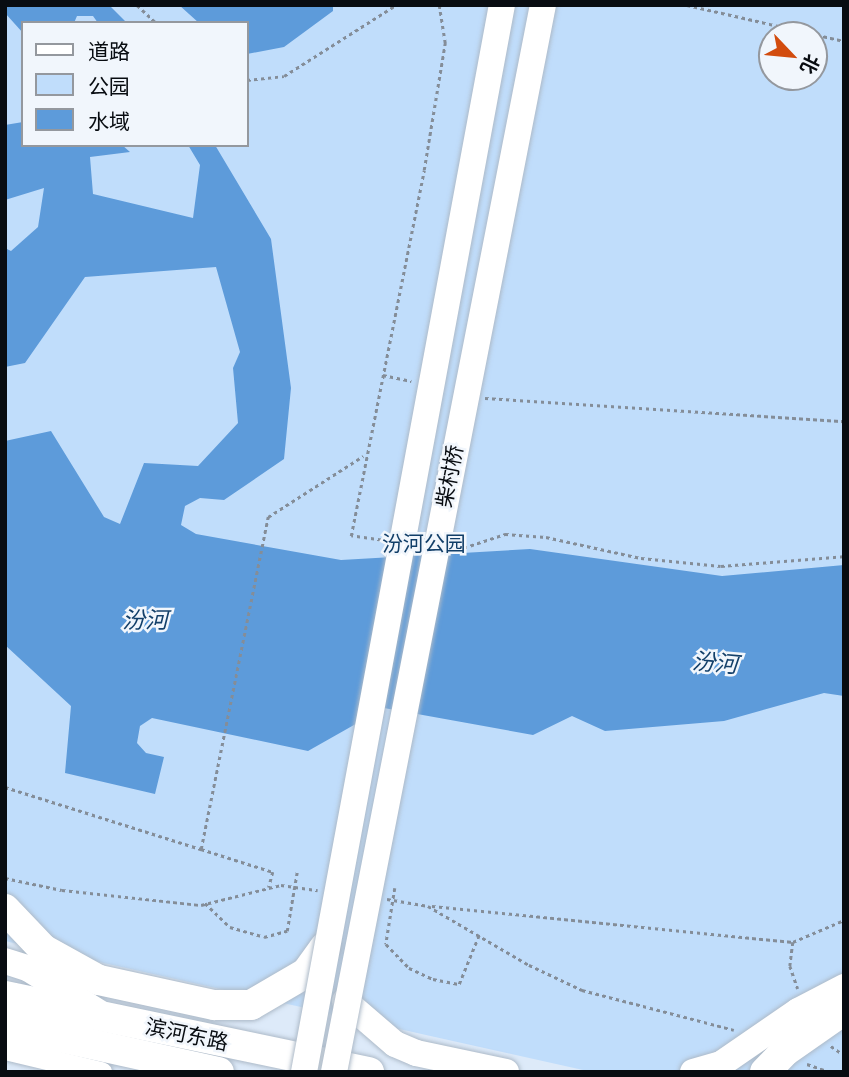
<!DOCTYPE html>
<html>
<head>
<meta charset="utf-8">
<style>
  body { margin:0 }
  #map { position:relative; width:849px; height:1077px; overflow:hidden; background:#ddeaf9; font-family:"Asap Condensed","Noto Sans SC",sans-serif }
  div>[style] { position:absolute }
  .green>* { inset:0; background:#c0ddfb }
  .water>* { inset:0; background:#5d9bda }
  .path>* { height:2.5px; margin-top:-1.25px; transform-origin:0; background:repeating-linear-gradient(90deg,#848d98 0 3.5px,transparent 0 7px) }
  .roads { filter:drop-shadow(0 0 2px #adbac8) drop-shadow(0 0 2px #adbac8) }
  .minor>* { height:21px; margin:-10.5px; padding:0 10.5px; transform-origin:10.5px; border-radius:10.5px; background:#fff }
  .major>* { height:26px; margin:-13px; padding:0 13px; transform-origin:13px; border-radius:13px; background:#fff }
  .highway>* { height:30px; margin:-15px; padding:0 15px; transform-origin:15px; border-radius:15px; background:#fff }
  .path-bridge>* { height:2.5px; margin-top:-1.25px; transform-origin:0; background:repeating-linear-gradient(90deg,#848d98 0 3.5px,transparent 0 7px) }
  .bridges { filter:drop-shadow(0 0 2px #adbac8) drop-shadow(0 0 2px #adbac8) }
  .major-bridge>* { height:26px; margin:-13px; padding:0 13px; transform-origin:13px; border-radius:13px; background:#fff }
  .highway-bridge>* { height:30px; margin:-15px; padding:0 15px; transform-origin:15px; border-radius:15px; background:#fff }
  span { translate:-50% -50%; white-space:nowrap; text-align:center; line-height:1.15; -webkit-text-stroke:5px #f1f6fc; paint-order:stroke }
  .street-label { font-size:21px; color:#080c11 }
  .park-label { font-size:21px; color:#113e68 }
  .water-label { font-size:23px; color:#13406a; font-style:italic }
  .frame { position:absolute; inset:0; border:7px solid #080c11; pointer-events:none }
  .legend { position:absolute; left:21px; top:21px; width:228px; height:126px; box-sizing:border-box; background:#f1f6fc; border:2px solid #94989e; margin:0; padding:9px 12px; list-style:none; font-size:21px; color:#080c11 }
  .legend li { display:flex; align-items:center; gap:14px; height:35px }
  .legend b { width:35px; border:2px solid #94989e }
  .north { position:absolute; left:758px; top:21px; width:70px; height:70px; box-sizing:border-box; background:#f1f6fc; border:2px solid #94989e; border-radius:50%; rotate:116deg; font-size:19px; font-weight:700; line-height:28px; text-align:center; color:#080c11 }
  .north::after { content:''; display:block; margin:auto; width:24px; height:32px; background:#d24c0e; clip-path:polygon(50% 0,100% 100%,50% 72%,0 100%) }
</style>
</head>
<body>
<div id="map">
  <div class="green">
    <div style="clip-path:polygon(evenodd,5px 5px,844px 5px,844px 1072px,592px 1072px,5px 941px,5px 5px,23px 23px,247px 23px,247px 145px,23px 145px,23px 23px,5px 5px,772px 35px,814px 35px,814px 77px,772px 77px,772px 35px)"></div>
  </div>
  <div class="water">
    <div style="clip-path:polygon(5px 5px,109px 5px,127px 23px,98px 23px,93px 16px,77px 16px,74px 23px,23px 23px,23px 33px,5px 13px)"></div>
    <div style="clip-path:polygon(179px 5px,333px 5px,333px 11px,284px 47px,247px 54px,247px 23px,199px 23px)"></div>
    <div style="clip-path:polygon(23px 122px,23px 145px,122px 145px,130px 152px,90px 157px,93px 194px,193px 218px,200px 165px,188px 145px,215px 145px,271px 239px,291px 388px,284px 459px,224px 500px,200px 498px,185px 506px,181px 525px,196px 534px,341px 560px,530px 549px,722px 576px,844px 565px,844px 696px,824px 693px,724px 721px,605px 731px,572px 716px,533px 735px,384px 708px,308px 751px,152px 718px,140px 726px,137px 743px,146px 753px,164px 757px,155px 794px,65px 773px,71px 706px,5px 645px,5px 441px,51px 431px,104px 517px,120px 524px,144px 463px,198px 466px,238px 423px,233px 368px,240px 352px,216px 267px,85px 277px,25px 363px,5px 367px,5px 248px,11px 251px,38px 227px,44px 188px,5px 200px,5px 125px)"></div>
  </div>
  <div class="path">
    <div style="left:137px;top:5px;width:26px;rotate:43deg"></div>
    <div style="left:687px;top:5px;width:161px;rotate:12.9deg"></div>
    <div style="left:247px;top:80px;width:37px;rotate:-6deg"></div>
    <div style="left:284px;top:76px;width:133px;rotate:-32.4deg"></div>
    <div style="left:383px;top:375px;width:29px;rotate:12deg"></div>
    <div style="left:485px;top:398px;width:360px;rotate:3.7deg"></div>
    <div style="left:381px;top:540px;width:30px;rotate:-172deg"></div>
    <div style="left:351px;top:536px;width:373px;rotate:-78.7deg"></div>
    <div style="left:424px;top:170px;width:129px;rotate:-80.6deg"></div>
    <div style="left:445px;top:43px;width:38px;rotate:-99deg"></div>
    <div style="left:457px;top:550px;width:51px;rotate:-18.4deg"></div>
    <div style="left:505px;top:534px;width:41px;rotate:4.2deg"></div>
    <div style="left:546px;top:537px;width:97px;rotate:12.5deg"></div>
    <div style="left:641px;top:558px;width:80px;rotate:5.7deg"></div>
    <div style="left:721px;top:566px;width:123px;rotate:-4.6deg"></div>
    <div style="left:5px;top:787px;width:206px;rotate:17.6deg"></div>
    <div style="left:201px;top:849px;width:339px;rotate:-78.6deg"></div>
    <div style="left:268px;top:517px;width:113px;rotate:-32.7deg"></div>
    <div style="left:201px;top:849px;width:76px;rotate:17.7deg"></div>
    <div style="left:273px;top:872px;width:16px;rotate:105deg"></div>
    <div style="left:5px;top:878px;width:58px;rotate:11.9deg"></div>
    <div style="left:62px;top:890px;width:140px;rotate:6.2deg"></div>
    <div style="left:201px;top:905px;width:82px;rotate:-14deg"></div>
    <div style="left:281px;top:885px;width:37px;rotate:8deg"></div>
    <div style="left:387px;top:899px;width:42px;rotate:9.7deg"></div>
    <div style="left:428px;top:906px;width:117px;rotate:30.3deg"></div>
    <div style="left:529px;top:965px;width:59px;rotate:25.3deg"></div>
    <div style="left:582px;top:990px;width:157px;rotate:14.7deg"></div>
    <div style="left:205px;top:903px;width:35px;rotate:44deg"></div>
    <div style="left:230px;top:927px;width:35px;rotate:16deg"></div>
    <div style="left:432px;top:906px;width:363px;rotate:5.7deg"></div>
    <div style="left:793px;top:942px;width:56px;rotate:-23.3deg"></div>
    <div style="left:793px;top:942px;width:24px;rotate:97deg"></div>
    <div style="left:790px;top:966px;width:24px;rotate:71deg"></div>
    <div style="left:433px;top:979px;width:26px;rotate:11deg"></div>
    <div style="left:459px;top:984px;width:53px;rotate:-67.8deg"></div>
    <div style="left:831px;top:1046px;width:16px;rotate:35deg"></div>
    <div style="left:807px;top:1064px;width:24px;rotate:19deg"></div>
  </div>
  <div class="roads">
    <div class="minor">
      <div style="left:5px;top:1049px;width:99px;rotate:13.5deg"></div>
    </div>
    <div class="major">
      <div style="left:5px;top:961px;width:25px;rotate:18deg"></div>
      <div style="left:29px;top:969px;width:81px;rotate:31.9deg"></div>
      <div style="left:345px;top:1001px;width:66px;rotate:40.7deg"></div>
      <div style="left:395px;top:1044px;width:23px;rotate:23deg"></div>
      <div style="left:416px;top:1053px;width:92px;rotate:11.9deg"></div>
    </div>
    <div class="highway">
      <div style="left:5px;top:909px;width:55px;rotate:46.5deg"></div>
      <div style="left:43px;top:949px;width:64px;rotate:29deg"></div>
      <div style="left:99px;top:980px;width:118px;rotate:12.3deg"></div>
      <div style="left:214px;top:1005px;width:37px"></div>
      <div style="left:251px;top:1005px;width:64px;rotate:-30.2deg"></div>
      <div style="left:306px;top:973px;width:32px;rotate:-54deg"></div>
      <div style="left:5px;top:996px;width:372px;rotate:11.8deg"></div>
      <div style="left:5px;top:1025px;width:219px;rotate:12.4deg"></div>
    </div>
  </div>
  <div class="path-bridge">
    <div style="left:395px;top:888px;width:57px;rotate:99.1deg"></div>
    <div style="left:386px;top:944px;width:33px;rotate:46deg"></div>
    <div style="left:409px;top:968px;width:26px;rotate:25deg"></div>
    <div style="left:264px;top:937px;width:24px;rotate:-15deg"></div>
    <div style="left:287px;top:931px;width:60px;rotate:-80.4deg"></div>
  </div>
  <div class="bridges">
    <div class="major-bridge">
      <div style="left:304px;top:1072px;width:1085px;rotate:-79.49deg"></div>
      <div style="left:334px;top:1072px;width:1087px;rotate:-78.92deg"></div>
      <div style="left:693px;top:1072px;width:29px;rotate:-16deg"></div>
      <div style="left:721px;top:1064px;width:93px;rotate:-34.5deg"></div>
      <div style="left:798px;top:1011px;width:52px;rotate:-27.6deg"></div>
    </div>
    <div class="highway-bridge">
      <div style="left:765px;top:1072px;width:28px;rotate:-46deg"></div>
      <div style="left:784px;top:1052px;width:73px;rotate:-35deg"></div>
    </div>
  </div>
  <div class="street-label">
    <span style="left:449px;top:476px;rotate:-79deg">柴村桥</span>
    <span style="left:187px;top:1034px;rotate:12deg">滨河东路</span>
  </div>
  <div class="park-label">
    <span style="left:424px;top:543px">汾河公园</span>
  </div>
  <div class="water-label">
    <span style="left:145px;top:620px">汾河</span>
    <span style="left:715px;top:663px;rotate:5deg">汾河</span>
  </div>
  <div class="frame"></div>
  <ul class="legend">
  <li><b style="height:9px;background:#fff"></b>道路</li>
  <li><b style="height:19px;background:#c0ddfb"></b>公园</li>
  <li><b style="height:19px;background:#5d9bda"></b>水域</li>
  </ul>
  <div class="north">北</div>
</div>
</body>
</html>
